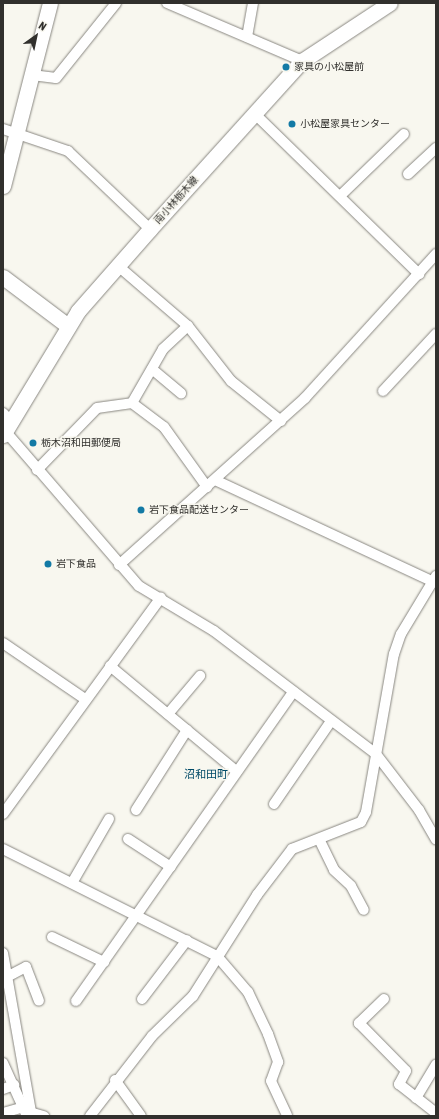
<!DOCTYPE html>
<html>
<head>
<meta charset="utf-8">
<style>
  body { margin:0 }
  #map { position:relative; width:439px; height:1119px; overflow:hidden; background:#f8f7ef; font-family:"Asap Condensed","Noto Sans JP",sans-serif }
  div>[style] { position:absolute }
  .roads { filter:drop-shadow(0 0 1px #898781) drop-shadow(0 0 1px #898781) }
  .street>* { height:10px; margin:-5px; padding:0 5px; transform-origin:5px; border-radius:5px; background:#fff }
  .secondary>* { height:15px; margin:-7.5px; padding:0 7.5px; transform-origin:7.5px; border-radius:7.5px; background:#fff }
  .dots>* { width:11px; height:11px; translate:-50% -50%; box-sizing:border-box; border:2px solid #f8f7ef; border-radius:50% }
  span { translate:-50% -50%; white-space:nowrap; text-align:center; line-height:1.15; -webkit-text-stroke:3px #f8f7ef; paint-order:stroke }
  .poi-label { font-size:10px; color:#31302d }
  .left { translate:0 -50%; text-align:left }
  .street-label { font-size:10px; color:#31302d }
  .neighbourhood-label { font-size:11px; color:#004a67 }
  .frame { position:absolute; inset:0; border:4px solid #31302d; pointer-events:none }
  .north { position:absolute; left:16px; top:16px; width:40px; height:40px; -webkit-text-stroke:3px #f8f7ef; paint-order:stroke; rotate:33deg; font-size:11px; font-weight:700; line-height:16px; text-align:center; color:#31302d }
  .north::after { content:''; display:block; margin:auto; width:14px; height:18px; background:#31302d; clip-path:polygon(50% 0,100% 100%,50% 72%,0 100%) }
</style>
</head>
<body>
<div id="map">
  <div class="roads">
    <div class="street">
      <div style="left:167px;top:3px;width:147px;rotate:23.2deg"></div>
      <div style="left:247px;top:37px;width:35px;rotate:-80deg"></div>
      <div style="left:32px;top:75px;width:24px;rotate:7deg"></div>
      <div style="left:56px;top:78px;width:96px;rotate:-51.3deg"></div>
      <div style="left:254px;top:113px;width:231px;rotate:44.3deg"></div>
      <div style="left:3px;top:129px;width:69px;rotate:18.7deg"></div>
      <div style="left:68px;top:151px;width:113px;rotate:43.6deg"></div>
      <div style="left:408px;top:174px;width:38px;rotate:-43deg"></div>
      <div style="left:340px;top:196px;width:89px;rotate:-44.1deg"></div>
      <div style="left:117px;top:265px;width:94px;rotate:40.7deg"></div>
      <div style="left:188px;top:326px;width:70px;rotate:52deg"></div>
      <div style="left:231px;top:381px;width:64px;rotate:38.7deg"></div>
      <div style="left:152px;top:369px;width:38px;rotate:40deg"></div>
      <div style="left:383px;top:391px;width:78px;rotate:-47.1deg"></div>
      <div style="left:132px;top:403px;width:62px;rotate:-60.1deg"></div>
      <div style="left:163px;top:349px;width:34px;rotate:-43deg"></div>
      <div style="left:3px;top:413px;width:13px;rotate:45deg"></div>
      <div style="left:6px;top:432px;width:203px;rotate:49.2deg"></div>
      <div style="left:139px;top:586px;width:87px;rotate:31deg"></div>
      <div style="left:214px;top:631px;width:203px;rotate:37.2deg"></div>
      <div style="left:376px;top:754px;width:71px;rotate:52.5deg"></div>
      <div style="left:419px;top:810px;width:34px;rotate:60deg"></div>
      <div style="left:37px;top:470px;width:86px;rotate:-45.9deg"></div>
      <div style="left:97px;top:408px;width:35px;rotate:-8deg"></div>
      <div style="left:132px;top:403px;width:40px;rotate:37deg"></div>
      <div style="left:164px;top:427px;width:74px;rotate:54.4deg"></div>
      <div style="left:215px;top:480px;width:242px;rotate:25deg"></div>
      <div style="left:119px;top:565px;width:250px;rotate:-41.9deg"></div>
      <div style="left:305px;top:398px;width:195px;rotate:-47.7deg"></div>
      <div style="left:3px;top:643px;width:99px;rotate:34.3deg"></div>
      <div style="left:110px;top:666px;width:165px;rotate:39.8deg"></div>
      <div style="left:168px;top:714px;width:50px;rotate:-49.9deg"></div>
      <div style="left:274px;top:804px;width:101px;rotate:-55.5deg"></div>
      <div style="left:136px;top:810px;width:95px;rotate:-57.5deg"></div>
      <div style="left:3px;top:814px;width:268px;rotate:-53.9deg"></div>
      <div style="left:128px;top:839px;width:51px;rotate:33.1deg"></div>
      <div style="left:319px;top:839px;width:34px;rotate:64deg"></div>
      <div style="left:334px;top:870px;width:23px;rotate:43deg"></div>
      <div style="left:351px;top:886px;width:27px;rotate:62deg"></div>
      <div style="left:3px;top:849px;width:239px;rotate:26.6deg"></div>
      <div style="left:217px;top:956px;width:48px;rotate:49.3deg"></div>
      <div style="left:248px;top:992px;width:47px;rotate:64.5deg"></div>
      <div style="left:268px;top:1034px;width:30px;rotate:70deg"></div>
      <div style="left:278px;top:1062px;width:20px;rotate:110deg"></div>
      <div style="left:271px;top:1081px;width:38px;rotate:65deg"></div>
      <div style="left:72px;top:883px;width:74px;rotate:-60deg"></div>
      <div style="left:52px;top:937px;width:58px;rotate:25.7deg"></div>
      <div style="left:3px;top:953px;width:160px;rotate:80deg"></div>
      <div style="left:3px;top:979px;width:26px;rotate:-28deg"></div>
      <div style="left:26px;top:967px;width:36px;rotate:69deg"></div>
      <div style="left:142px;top:999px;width:74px;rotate:-52.7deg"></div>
      <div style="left:384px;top:999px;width:35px;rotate:136deg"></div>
      <div style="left:359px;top:1023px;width:67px;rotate:45.6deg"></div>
      <div style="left:406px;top:1071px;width:15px;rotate:118deg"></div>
      <div style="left:399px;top:1084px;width:47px;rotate:38.1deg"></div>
      <div style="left:76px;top:1001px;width:378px;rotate:-54.9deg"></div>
      <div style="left:3px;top:1063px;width:56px;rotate:65.7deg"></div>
      <div style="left:115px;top:1080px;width:44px;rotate:54.2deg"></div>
      <div style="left:3px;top:1089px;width:12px;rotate:-20deg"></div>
      <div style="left:416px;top:1098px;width:39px;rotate:-59deg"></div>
      <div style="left:26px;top:1111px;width:19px;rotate:16deg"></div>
      <div style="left:3px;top:1113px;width:22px;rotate:-16deg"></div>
      <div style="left:90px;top:1116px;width:101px;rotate:-52.2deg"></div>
      <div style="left:152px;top:1036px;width:57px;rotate:-44.3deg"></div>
      <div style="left:193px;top:996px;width:120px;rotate:-57.6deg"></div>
      <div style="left:257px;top:895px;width:58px;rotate:-52.7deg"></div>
      <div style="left:292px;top:849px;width:74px;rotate:-21.4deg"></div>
      <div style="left:361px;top:822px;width:11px;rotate:-63deg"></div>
      <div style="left:366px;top:812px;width:160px;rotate:-80deg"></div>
      <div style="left:394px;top:654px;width:21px;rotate:-71deg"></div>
      <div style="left:401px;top:634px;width:68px;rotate:-58.9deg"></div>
    </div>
    <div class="secondary">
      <div style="left:3px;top:186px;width:189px;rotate:-75.6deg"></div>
      <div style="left:3px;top:277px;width:81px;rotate:37deg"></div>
      <div style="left:3px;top:435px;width:145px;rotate:-58.8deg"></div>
      <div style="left:78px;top:311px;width:109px;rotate:-48.7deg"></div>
      <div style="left:150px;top:229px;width:227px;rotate:-47.9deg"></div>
      <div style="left:302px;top:61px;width:105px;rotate:-33.4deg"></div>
    </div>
  </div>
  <div class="dots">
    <div style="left:286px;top:67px;background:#137aa5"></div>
    <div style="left:292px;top:124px;background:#137aa5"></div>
    <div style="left:33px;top:443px;background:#137aa5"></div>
    <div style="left:141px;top:510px;background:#137aa5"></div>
    <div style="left:48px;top:564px;background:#137aa5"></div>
  </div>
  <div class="poi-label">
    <span class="left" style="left:294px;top:67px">家具の小松屋前</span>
    <span class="left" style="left:300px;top:124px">小松屋家具センター</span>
    <span class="left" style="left:41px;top:443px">栃木沼和田郵便局</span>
    <span class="left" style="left:149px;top:510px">岩下食品配送センター</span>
    <span class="left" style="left:56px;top:564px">岩下食品</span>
  </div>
  <div class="street-label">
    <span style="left:176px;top:200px;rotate:-48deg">南小林栃木線</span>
  </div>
  <div class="neighbourhood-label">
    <span style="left:206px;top:774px">沼和田町</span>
  </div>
  <div class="frame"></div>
  <div class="north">N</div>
</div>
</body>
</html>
